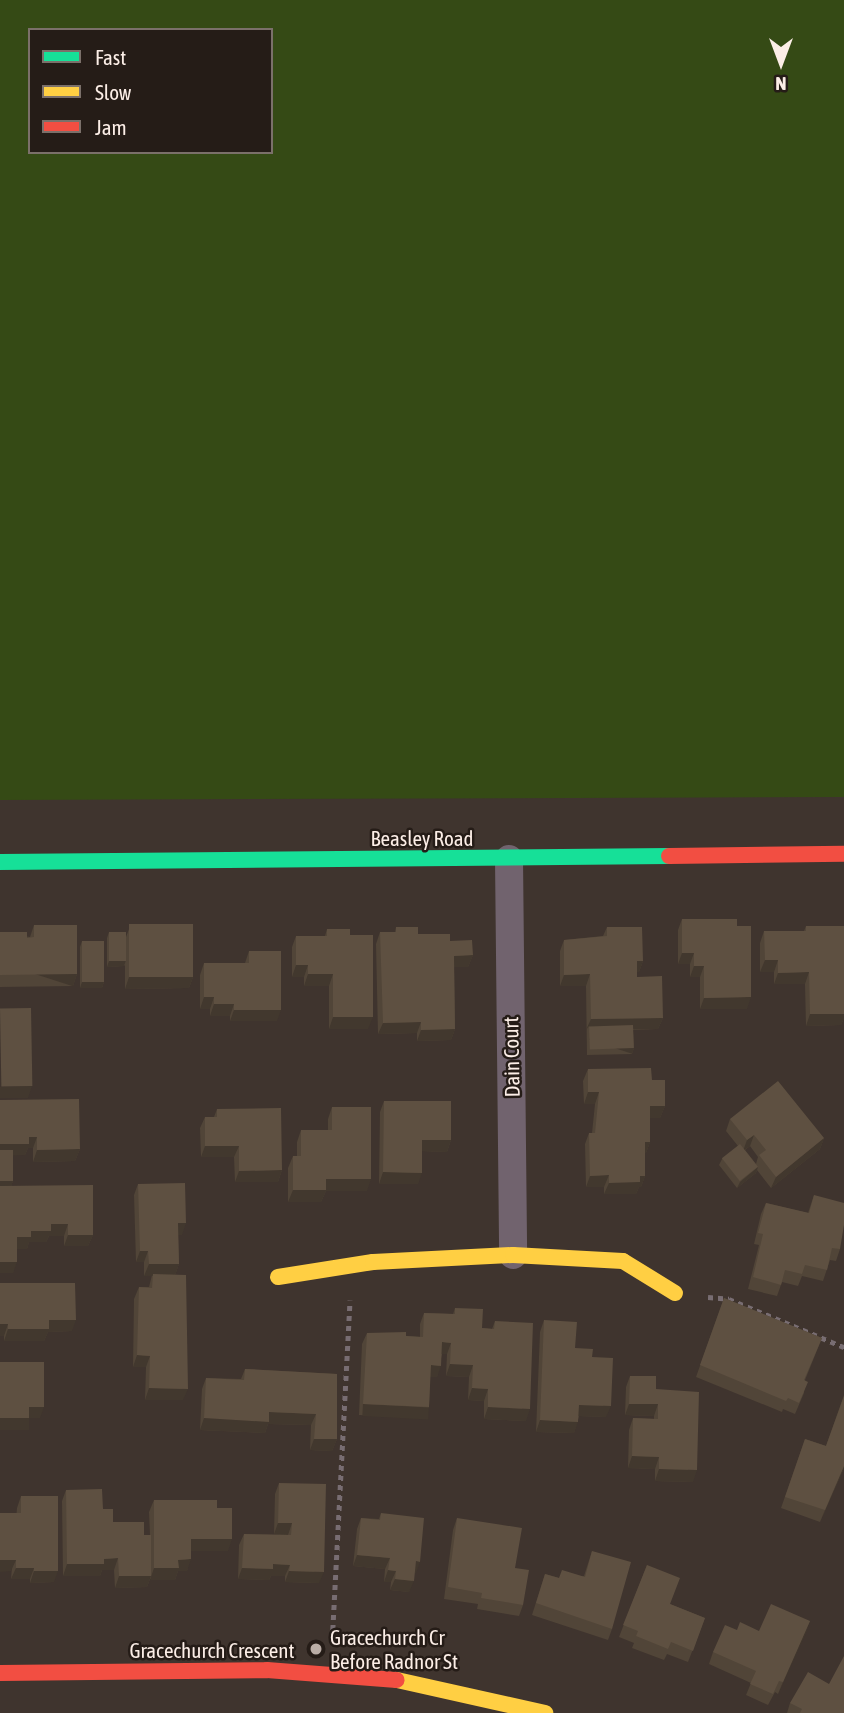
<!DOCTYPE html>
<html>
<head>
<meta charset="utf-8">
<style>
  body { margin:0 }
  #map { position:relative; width:844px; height:1713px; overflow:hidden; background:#3f342e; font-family:"Asap Condensed",sans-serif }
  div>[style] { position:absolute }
  .green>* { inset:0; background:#354a15 }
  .path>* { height:4.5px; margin-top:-2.25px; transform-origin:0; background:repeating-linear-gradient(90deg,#786d72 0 5px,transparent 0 10px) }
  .street>* { height:28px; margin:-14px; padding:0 14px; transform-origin:14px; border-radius:14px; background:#71636e }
  .fast>* { height:16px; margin:-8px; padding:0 8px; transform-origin:8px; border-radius:8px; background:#16e098 }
  .slow>* { height:16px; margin:-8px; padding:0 8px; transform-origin:8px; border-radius:8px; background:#ffcf43 }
  .jam>* { height:16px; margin:-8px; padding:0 8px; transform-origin:8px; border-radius:8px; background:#f24e42 }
  .wall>* { inset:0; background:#514538 }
  .shaded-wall>* { inset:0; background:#42382e; transform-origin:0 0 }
  .building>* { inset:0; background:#5e5041; transform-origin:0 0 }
  .dots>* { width:19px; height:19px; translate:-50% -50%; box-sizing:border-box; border:4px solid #251c17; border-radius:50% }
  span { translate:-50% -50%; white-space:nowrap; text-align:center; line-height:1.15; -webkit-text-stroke:5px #251c17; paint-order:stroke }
  .street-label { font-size:21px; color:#fceee7 }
  .poi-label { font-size:21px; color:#fceee7 }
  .left { translate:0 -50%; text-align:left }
  .legend { position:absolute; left:28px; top:28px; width:245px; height:126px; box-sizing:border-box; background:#251c17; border:2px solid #7b706a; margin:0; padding:9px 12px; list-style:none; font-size:21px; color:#fceee7 }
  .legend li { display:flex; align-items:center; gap:14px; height:35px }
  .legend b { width:35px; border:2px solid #7b706a }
  .north { position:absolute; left:746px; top:28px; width:70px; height:70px; -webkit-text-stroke:5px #251c17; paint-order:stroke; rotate:180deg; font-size:19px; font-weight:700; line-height:28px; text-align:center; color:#fceee7 }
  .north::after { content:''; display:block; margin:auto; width:24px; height:32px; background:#fceee7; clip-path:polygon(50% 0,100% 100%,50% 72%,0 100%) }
</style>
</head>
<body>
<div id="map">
  <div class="green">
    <div style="clip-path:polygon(evenodd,0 0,844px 0,844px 797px,0 800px,0 0,30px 30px,271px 30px,271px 152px,30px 152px,30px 30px)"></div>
  </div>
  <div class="path">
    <div style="left:708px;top:1297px;width:21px;rotate:5deg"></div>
    <div style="left:729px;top:1299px;width:125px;rotate:22.7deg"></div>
    <div style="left:332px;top:1640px;width:340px;rotate:-87deg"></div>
  </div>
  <div class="street">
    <div style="left:509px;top:859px;width:396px;rotate:89.4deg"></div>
  </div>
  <div class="fast">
    <div style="left:0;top:862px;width:669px;rotate:-0.51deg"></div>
  </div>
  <div class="slow">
    <div style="left:278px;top:1277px;width:96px;rotate:-9deg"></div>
    <div style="left:373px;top:1262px;width:140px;rotate:-2.9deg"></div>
    <div style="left:513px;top:1255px;width:110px;rotate:3.1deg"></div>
    <div style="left:623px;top:1261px;width:61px;rotate:31.6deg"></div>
    <div style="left:397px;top:1680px;width:152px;rotate:12.6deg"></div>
  </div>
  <div class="jam">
    <div style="left:669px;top:856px;width:175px;rotate:-0.7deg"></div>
    <div style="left:0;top:1673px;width:267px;rotate:-0.6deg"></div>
    <div style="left:267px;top:1670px;width:130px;rotate:4.4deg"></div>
  </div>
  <div class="wall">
    <div style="clip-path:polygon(682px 919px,737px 926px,747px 1009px,700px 1009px,700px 977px,690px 977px,690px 964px,678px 964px,678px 930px)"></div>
    <div style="clip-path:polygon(34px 925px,77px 974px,73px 986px,0 987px,0 932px,30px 937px)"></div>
    <div style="clip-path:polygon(806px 926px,844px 926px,844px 1018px,841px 1025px,806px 1026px,805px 984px,774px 984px,774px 972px,760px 972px,760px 943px,764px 931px,804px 931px)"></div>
    <div style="clip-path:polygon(396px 927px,418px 934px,450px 941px,473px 955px,468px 967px,454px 967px,455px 1029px,451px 1040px,417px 1041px,417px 1033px,378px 1034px,376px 944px,380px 932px,395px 932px)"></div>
    <div style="clip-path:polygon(607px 927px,643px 961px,639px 972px,637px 972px,637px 977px,663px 1018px,658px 1029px,633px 1030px,634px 1048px,632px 1054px,587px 1055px,586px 986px,560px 986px,560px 951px,564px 940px,603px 936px)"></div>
    <div style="clip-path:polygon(129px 929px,193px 977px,189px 988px,125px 989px,125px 965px,124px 966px,107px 967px,107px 938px,109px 932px,126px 937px)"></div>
    <div style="clip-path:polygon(327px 929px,350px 935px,368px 1029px,329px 1029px,329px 986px,304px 986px,304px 977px,292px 977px,292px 947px,296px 936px,325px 936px)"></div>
    <div style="clip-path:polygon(82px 941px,104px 982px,102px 988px,80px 988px,80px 947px)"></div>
    <div style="clip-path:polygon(249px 951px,277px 1021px,230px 1021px,230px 1016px,210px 1016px,210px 1009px,200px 1009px,200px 975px,204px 963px,245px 963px)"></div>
    <div style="clip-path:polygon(588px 1069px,652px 1080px,665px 1106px,660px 1118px,650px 1118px,650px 1142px,646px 1153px,645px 1153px,645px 1176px,641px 1187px,639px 1187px,636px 1194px,604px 1194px,604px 1187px,586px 1187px,585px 1144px,589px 1133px,592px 1133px,595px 1104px,584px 1104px,583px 1081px)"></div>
    <div style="clip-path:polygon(0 1100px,80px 1149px,75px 1161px,33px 1162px,33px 1148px,28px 1148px,25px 1155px,13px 1155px,13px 1181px,11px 1186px,93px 1235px,88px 1246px,64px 1246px,64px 1236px,49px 1236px,46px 1242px,29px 1242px,27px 1249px,17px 1249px,13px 1273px,0 1273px)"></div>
    <div style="clip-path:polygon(384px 1101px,451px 1140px,447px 1152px,422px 1151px,418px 1184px,379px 1184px,380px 1112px)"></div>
    <div style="clip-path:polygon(332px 1107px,367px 1191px,326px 1191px,321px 1202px,288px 1202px,288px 1168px,293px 1156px,297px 1156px,297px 1142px,301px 1130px,328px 1130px,328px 1119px)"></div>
    <div style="clip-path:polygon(217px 1109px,282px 1170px,278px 1182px,235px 1182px,234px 1157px,201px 1157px,200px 1128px,205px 1117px,214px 1117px)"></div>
    <div style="clip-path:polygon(evenodd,730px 1119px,824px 1138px,820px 1149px,771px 1188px,757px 1170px,756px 1173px,737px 1188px,719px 1165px,722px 1159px,738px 1146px,726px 1131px,730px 1119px,750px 1146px,758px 1157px,756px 1164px,745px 1150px,750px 1146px)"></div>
    <div style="clip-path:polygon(138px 1184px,182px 1235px,178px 1235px,179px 1264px,175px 1275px,183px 1400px,145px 1400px,146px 1367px,133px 1367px,134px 1299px,139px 1287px,149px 1287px,152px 1275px,144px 1276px,144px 1262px,136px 1262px,134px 1195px)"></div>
    <div style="clip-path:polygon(814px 1195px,840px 1249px,836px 1261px,830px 1260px,823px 1281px,802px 1276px,798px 1286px,782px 1282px,777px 1296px,748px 1289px,759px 1245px,754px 1244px,761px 1214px,766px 1203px,808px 1213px)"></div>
    <div style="clip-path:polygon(0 1283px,72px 1331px,48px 1332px,44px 1341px,4px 1341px,4px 1336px,0 1336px)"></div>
    <div style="clip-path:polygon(724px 1298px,822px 1338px,805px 1380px,804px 1393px,795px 1414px,783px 1409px,782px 1412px,696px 1377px)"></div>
    <div style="clip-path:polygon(455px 1308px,482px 1328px,492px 1329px,495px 1321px,526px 1421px,484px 1419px,484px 1401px,468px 1400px,469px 1377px,446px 1376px,447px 1354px,442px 1354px,437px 1377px,430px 1377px,429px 1407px,424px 1418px,359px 1415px,362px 1344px,367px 1333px,420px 1337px,420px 1324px,424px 1313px,453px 1314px)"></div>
    <div style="clip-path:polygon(544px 1320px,575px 1348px,592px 1357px,606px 1417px,579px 1416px,574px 1433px,536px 1432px,540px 1332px)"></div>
    <div style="clip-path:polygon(245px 1369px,337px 1374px,337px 1439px,332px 1451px,310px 1450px,311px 1425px,268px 1424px,265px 1433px,200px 1430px,202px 1389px,206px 1378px,241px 1379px)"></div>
    <div style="clip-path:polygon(630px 1376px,656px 1389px,693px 1482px,655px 1481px,655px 1469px,628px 1468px,629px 1430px,633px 1418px,654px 1419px,654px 1416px,625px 1415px,626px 1387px)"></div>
    <div style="clip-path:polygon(844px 1395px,844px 1468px,820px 1522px,781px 1508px,805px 1439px,826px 1446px)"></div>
    <div style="clip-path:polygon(279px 1483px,319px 1583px,285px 1582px,285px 1576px,271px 1576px,269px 1580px,238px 1579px,239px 1545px,244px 1534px,288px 1535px,274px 1534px,275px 1494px)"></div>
    <div style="clip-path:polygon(66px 1490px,103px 1509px,113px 1522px,144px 1535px,150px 1535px,149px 1512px,154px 1500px,217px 1508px,228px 1551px,191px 1551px,187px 1571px,178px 1571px,175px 1580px,150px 1579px,147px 1587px,115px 1588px,114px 1570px,102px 1570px,100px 1576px,63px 1576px,62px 1501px)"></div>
    <div style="clip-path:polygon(21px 1496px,54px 1582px,30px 1583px,30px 1579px,11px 1579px,17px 1508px)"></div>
    <div style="clip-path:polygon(381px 1513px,416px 1573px,414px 1573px,409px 1592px,390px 1590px,391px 1582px,384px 1582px,385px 1569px,353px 1566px,357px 1529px,361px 1518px,379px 1519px)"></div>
    <div style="clip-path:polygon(457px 1518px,515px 1568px,523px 1605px,519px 1616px,477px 1609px,478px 1604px,444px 1599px,453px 1530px)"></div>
    <div style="clip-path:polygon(592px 1551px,612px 1629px,608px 1640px,532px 1615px,545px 1574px,559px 1578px,584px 1576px)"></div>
    <div style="clip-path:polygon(647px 1565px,670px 1604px,705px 1618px,688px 1662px,667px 1654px,664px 1660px,632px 1648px,634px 1643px,619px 1637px)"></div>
    <div style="clip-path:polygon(810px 1621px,778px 1694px,775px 1692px,768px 1705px,746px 1695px,751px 1683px,709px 1664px,713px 1652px,737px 1630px,759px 1631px)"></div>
    <div style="clip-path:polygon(829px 1684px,844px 1713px,787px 1713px,790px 1703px)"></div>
  </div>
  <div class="shaded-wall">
    <div style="clip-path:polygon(682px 953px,694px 953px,690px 964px,678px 964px)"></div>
    <div style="clip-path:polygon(473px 955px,468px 967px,449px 967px,454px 956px)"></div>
    <div style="clip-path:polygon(126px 960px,124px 966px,107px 967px,109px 961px)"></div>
    <div style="clip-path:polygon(765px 960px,778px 960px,774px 972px,760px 972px)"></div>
    <div style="clip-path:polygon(637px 961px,643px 961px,639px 972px,633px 972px)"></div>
    <div style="clip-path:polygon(296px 965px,308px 965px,304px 977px,292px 977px)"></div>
    <div style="clip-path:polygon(694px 966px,704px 966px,700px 977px,690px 977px)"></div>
    <div style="clip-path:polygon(809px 972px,805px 984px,774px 984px,778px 973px)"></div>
    <div style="left:77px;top:974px;width:13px;height:77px;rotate:108deg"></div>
    <div style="clip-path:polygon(308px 974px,333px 974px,329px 986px,304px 986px)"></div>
    <div style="clip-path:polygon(590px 974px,586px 986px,560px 986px,564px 975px)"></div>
    <div style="clip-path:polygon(129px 977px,193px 977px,189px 988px,125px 989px)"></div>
    <div style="clip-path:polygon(82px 982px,104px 982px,102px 988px,80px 988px)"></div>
    <div style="clip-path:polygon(204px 997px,214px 997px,210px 1009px,200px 1009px)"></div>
    <div style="clip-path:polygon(751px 997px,747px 1009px,700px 1009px,704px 998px)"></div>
    <div style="clip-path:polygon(214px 1004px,234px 1004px,230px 1016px,210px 1016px)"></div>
    <div style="clip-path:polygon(234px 1010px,281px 1010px,277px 1021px,230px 1021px)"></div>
    <div style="clip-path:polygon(810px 1014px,844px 1014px,844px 1018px,841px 1025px,806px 1026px)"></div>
    <div style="clip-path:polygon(333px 1017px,373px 1017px,368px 1029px,329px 1029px)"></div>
    <div style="clip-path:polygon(663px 1018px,658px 1029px,589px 1030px,589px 1026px,586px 1030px,591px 1019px)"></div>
    <div style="clip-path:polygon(421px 1022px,417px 1033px,378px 1034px,383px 1023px)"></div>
    <div style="clip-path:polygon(455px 1029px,451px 1040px,417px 1041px,421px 1030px)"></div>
    <div style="left:634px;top:1048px;width:6px;height:45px;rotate:108deg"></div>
    <div style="clip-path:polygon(32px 1086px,28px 1098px,0 1098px,0 1087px)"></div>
    <div style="clip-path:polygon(588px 1092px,599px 1092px,595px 1104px,584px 1104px)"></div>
    <div style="clip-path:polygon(650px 1106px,665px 1106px,660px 1118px,646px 1118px)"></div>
    <div style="clip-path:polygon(754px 1135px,750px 1146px,743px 1151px,747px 1140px)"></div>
    <div style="clip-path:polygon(29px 1137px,37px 1137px,33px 1148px,28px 1148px,25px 1155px,0 1156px,0 1144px)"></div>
    <div style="clip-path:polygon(824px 1138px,820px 1149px,771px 1188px,776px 1177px)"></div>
    <div style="clip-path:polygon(422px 1140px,451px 1140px,447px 1152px,418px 1151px)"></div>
    <div style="clip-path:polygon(645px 1142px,650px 1142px,646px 1153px,641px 1153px)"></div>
    <div style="clip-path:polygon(205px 1146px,239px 1146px,234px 1157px,201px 1157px)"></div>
    <div style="clip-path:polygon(80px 1149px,75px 1161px,33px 1162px,37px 1150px)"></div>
    <div style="clip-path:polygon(758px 1167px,756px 1173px,737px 1188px,740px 1182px)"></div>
    <div style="clip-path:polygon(282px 1170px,278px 1182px,235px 1182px,239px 1171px)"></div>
    <div style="clip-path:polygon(383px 1172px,422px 1173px,418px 1184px,379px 1184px)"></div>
    <div style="clip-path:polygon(609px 1175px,604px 1187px,586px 1187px,590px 1176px)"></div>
    <div style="clip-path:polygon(640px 1176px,645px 1176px,641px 1187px,639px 1187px,636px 1194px,604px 1194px,609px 1183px)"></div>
    <div style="clip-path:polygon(326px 1179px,371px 1179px,367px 1191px,326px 1191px,321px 1202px,288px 1202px,293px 1190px)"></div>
    <div style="clip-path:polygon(0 1181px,13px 1181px,11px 1187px,0 1187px)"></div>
    <div style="clip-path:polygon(178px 1223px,186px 1223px,182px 1235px,174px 1235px)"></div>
    <div style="clip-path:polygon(51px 1224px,68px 1224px,64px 1236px,49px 1236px,46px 1242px,29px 1242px,27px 1249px,13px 1249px,17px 1237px,31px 1231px)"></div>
    <div style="clip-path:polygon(68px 1235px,93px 1235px,88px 1246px,64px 1246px)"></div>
    <div style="clip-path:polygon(140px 1251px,148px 1251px,144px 1262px,136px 1262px)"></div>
    <div style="clip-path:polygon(0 1262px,17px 1262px,13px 1273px,0 1273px)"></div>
    <div style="clip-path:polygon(149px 1264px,179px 1264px,175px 1275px,144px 1276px)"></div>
    <div style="clip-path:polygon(49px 1320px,76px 1320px,72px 1331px,48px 1332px,44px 1341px,4px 1341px,8px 1329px)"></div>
    <div style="clip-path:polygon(0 1324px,8px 1324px,4px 1336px,0 1336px)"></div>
    <div style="clip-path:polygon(442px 1342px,451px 1343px,447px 1354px,438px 1354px)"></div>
    <div style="clip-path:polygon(137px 1355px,150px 1356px,146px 1367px,133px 1367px)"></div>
    <div style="clip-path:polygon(450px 1364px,473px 1365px,469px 1377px,446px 1376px)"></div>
    <div style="clip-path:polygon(431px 1365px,441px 1366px,437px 1377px,426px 1377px)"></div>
    <div style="clip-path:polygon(149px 1388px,188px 1389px,183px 1400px,145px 1400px)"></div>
    <div style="clip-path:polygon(472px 1388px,488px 1389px,484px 1401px,468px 1400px)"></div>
    <div style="left:363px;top:1404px;width:66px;height:12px;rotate:3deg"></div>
    <div style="clip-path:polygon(629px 1404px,658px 1404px,654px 1416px,625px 1415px)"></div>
    <div style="clip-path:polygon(579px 1405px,611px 1406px,606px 1417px,575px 1416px)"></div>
    <div style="clip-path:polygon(29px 1407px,44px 1407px,40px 1418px,25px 1418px)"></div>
    <div style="clip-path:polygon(488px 1407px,530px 1409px,526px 1421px,484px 1419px)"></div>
    <div style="clip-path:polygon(269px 1412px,316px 1414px,311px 1425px,268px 1424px,265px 1433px,200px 1430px,204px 1418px)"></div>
    <div style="left:0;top:1418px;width:29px;height:12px"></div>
    <div style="clip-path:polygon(540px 1420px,578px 1422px,574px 1433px,536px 1432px)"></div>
    <div style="clip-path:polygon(314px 1439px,337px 1439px,332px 1451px,310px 1450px)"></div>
    <div style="clip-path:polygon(632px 1456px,659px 1457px,655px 1469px,628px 1468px)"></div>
    <div style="clip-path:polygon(844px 1466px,844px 1468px,820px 1522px,825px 1510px)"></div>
    <div style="clip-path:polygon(659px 1469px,697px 1470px,693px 1482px,655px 1481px)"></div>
    <div style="clip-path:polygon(278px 1523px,292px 1523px,288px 1535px,274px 1534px)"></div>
    <div style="clip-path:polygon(191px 1539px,232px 1539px,228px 1551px,187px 1551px)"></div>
    <div style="clip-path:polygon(357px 1555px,390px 1558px,385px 1569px,353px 1566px)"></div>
    <div style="clip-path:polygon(118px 1558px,114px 1570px,102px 1570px,100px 1576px,63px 1576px,67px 1564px,104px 1559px)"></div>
    <div style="clip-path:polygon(191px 1559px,187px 1571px,178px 1571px,175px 1580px,150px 1580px,154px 1568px,178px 1560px)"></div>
    <div style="clip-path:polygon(0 1560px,16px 1560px,11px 1571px,0 1572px)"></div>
    <div style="clip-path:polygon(416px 1561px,420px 1562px,416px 1573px,411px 1573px)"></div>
    <div style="clip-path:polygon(273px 1564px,290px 1565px,285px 1576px,271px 1576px,269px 1580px,238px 1579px,242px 1568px)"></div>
    <div style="clip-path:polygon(16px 1568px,34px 1568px,30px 1579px,11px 1579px)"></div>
    <div style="clip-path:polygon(388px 1570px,396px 1571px,391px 1582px,384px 1582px)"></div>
    <div style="clip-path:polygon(34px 1571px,58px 1571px,54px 1582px,30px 1583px)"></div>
    <div style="clip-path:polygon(289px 1571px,324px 1572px,319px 1583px,285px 1582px)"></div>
    <div style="clip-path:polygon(119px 1576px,151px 1576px,147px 1587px,115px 1588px)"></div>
    <div style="clip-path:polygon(395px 1579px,414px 1581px,409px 1592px,390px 1590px)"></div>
    <div style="clip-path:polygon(810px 1621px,806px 1633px,778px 1694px,783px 1682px)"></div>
  </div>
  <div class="building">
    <div style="clip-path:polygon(682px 919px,737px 919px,737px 926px,751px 926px,751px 997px,704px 998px,704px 966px,694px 966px,694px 953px,682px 953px)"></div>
    <div style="left:193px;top:924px;width:53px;height:64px;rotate:90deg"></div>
    <div style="clip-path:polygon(34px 925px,77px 925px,77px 974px,0 975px,0 932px,27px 932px,27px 938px,34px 937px)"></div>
    <div style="clip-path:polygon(806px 926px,844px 926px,844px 1014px,810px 1014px,809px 972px,778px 973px,778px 960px,765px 960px,764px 931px,806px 931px)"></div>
    <div style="clip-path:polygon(396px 927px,418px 927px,418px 934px,450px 934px,450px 941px,472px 940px,473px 955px,454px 956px,455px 1029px,421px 1030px,421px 1022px,383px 1023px,380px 932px,396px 932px)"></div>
    <div style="clip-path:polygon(607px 927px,642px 927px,643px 961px,637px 961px,637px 977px,662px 976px,663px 1018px,591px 1019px,590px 974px,564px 975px,564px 940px,607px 936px)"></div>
    <div style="clip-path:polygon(327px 929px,350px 929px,350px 935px,373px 935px,373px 1017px,333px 1017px,333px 974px,308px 974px,308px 965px,296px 965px,296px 936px,327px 936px)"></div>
    <div style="left:109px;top:932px;width:17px;height:29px"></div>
    <div style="left:82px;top:941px;width:22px;height:41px"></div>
    <div style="clip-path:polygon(249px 951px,281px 951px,281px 1010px,234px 1010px,234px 1004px,214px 1004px,214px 997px,204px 997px,204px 963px,249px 963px)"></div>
    <div style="left:31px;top:1008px;width:78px;height:31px;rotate:89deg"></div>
    <div style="left:633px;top:1025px;width:23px;height:44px;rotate:88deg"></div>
    <div style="clip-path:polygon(651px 1068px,652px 1080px,665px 1080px,665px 1106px,650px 1106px,650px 1142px,645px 1142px,645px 1176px,640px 1176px,640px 1182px,609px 1183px,609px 1175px,590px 1176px,589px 1133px,595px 1133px,599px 1092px,588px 1092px,588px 1069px)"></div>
    <div style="clip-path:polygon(778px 1081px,824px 1138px,776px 1177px,759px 1155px,766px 1150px,754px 1135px,747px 1140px,730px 1119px)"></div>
    <div style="clip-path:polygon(79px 1099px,80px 1149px,37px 1150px,37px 1137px,29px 1137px,29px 1144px,0 1144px,0 1100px)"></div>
    <div style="clip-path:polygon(384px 1101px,451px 1101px,451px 1140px,422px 1140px,422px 1173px,383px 1172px)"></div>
    <div style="clip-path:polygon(332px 1107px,371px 1107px,371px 1179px,326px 1179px,326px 1190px,293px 1190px,293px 1156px,301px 1156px,301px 1130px,332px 1130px)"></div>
    <div style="clip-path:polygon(281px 1108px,282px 1170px,239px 1171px,239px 1146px,205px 1146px,205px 1117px,217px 1117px,217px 1109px)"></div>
    <div style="left:740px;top:1144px;width:29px;height:23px;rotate:52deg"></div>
    <div style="left:0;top:1150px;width:13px;height:31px"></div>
    <div style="clip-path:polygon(185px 1183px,186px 1223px,178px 1223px,179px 1264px,149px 1264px,148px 1251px,140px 1251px,138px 1184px)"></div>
    <div style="clip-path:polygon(93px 1185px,93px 1235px,68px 1235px,68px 1224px,51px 1224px,51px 1231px,31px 1231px,31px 1237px,17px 1237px,17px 1262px,0 1262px,0 1186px)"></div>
    <div style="clip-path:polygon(814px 1195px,844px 1203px,844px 1225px,840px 1249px,832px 1248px,827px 1270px,805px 1265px,802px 1274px,785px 1270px,781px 1285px,753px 1277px,763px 1234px,758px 1233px,766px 1203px,809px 1213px)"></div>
    <div style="clip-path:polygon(153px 1274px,186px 1275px,188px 1389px,149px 1388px,150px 1356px,137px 1355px,139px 1287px,152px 1288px)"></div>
    <div style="clip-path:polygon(0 1283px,75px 1283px,76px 1320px,49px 1320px,49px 1329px,8px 1329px,8px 1324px,0 1324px)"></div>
    <div style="clip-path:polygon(724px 1298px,822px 1338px,804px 1380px,808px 1382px,799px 1403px,788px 1398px,786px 1401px,700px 1365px)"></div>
    <div style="clip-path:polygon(455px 1308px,483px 1309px,482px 1328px,494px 1329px,495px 1321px,533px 1323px,530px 1409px,488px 1407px,488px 1389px,472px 1388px,473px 1365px,450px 1364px,451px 1343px,442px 1342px,441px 1366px,431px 1365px,429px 1407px,363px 1404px,367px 1333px,406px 1332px,406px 1336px,423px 1337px,424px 1313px,455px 1314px)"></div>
    <div style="clip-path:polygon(544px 1320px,577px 1322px,575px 1348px,593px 1349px,592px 1357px,613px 1358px,611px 1406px,579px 1405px,578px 1422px,540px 1420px)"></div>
    <div style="clip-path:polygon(0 1362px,44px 1362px,44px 1407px,29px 1407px,29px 1418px,0 1418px)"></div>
    <div style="clip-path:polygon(245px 1369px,337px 1374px,337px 1439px,314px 1439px,316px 1414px,269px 1412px,269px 1422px,204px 1418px,206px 1378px,244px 1380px)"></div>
    <div style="clip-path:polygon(630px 1376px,656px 1376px,656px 1389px,699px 1392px,697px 1470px,659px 1469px,659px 1457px,632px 1456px,633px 1418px,658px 1419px,658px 1404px,629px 1404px)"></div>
    <div style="clip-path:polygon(844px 1396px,844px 1466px,825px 1510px,785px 1497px,805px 1439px,826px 1446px)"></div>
    <div style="clip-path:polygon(279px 1483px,326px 1484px,324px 1572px,289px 1571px,290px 1565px,273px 1564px,273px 1569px,242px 1568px,244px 1534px,291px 1535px,292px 1523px,278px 1523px)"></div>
    <div style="clip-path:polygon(102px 1489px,103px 1509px,113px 1509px,113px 1522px,144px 1522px,144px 1535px,151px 1535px,151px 1576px,119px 1576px,118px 1558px,104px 1559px,104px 1564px,67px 1564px,66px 1490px)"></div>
    <div style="clip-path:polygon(21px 1496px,58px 1496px,58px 1571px,34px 1571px,34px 1568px,16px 1568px,16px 1560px,0 1560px,0 1513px,21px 1513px)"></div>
    <div style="clip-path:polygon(154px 1500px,217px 1500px,217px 1508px,232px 1508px,232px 1539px,191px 1539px,191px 1559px,178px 1560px,179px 1568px,154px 1568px)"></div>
    <div style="clip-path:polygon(381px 1513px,424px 1518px,420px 1562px,416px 1561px,414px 1581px,395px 1579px,396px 1571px,388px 1570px,390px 1558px,357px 1555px,361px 1518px,380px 1520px)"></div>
    <div style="clip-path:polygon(457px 1518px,522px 1528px,515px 1568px,529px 1570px,523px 1605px,481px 1598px,482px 1593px,448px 1587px)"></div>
    <div style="clip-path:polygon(592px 1551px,631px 1562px,612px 1629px,536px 1603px,545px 1574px,559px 1578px,562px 1570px,585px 1577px)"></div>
    <div style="clip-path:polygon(647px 1565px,680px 1578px,670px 1604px,705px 1618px,693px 1651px,671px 1642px,668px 1649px,636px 1636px,638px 1631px,623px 1625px)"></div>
    <div style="clip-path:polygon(771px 1604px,810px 1621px,783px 1682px,779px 1681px,773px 1694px,750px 1684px,756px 1671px,713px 1652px,725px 1625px,737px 1630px,740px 1622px,759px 1631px)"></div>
    <div style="clip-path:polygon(844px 1656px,844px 1713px,800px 1713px,802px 1709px,790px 1703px,808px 1672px,829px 1684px)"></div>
  </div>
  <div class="dots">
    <div style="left:316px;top:1649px;background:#baada6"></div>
  </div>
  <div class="street-label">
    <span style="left:422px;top:838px">Beasley Road</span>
    <span style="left:511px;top:1057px;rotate:-91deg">Dain Court</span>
    <span style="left:212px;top:1650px">Gracechurch Crescent</span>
  </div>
  <div class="poi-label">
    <span class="left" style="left:330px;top:1649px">Gracechurch Cr<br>Before Radnor St</span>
  </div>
  <ul class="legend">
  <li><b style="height:9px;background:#16e098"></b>Fast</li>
  <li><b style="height:9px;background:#ffcf43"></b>Slow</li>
  <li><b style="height:9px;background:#f24e42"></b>Jam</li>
  </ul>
  <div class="north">N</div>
</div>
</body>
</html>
